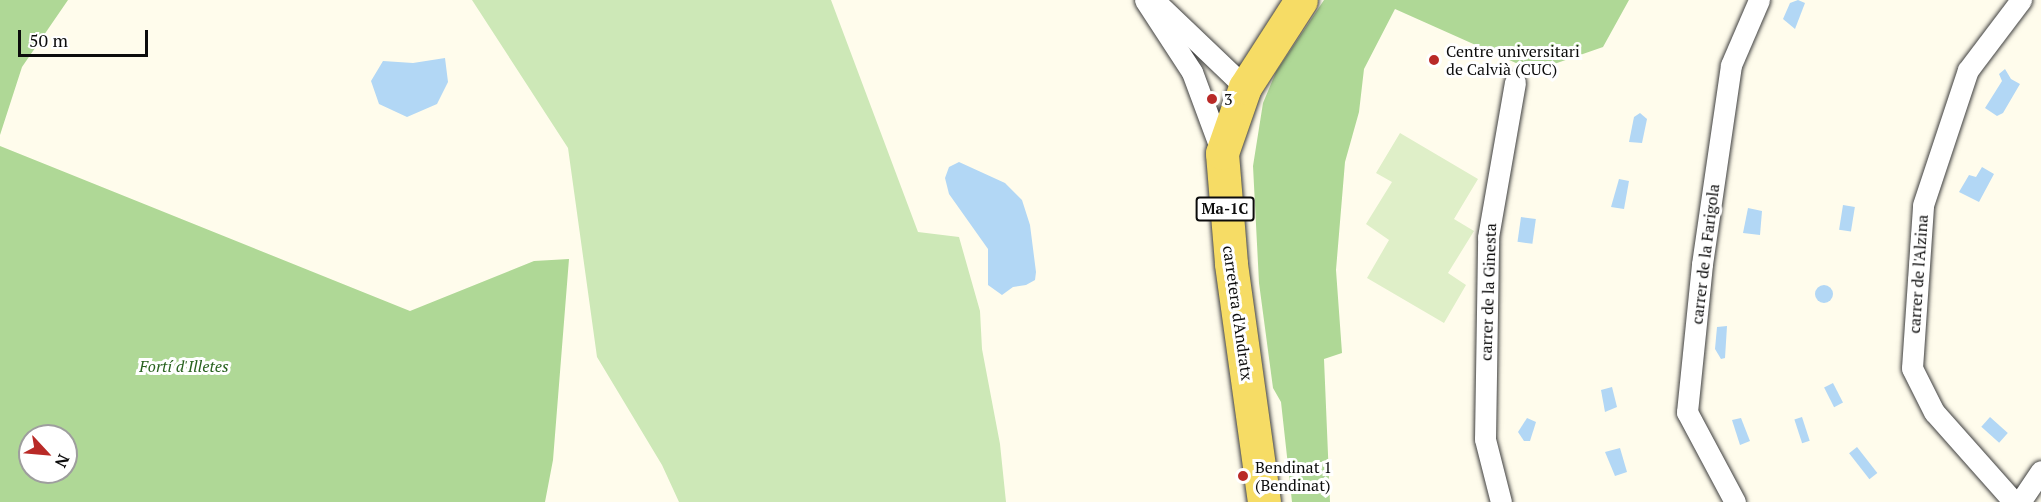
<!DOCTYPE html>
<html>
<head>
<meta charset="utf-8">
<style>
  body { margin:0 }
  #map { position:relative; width:2041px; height:502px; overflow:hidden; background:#fffcec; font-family:"PT Serif",serif }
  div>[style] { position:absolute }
  .green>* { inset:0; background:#cde8b7 }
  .forest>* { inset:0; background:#afd896 }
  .pitch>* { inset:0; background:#dfefc8 }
  .water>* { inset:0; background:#b2d7f5; transform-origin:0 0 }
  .round { border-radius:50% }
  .roads { filter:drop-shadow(0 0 2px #3f3f3f) drop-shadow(0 0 2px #3f3f3f) }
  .minor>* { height:21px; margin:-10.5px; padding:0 10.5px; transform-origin:10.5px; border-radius:10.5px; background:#fff }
  .primary>* { height:33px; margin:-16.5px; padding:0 16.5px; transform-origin:16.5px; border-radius:16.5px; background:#f6dc65 }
  .dots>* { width:16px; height:16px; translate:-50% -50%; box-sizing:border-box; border:3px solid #fff; border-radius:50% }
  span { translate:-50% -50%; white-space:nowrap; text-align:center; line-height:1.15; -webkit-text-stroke:6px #fff; paint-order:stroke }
  .shield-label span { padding:2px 4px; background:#fff; border:2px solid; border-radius:4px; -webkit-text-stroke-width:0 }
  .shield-label { font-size:15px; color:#0c0c0c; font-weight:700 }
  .poi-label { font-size:16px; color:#0c0c0c }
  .left { translate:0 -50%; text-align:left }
  .street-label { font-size:16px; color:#0c0c0c }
  .park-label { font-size:16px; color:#28621e; font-style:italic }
  .north { position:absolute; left:18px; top:424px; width:60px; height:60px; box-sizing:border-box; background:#fff; border:2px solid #9e9e9e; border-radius:50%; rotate:116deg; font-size:16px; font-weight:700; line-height:24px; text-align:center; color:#0c0c0c }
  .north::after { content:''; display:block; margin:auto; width:21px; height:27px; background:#b92a27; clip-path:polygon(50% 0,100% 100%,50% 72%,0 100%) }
  .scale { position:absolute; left:18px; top:30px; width:130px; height:27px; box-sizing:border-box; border:3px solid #0c0c0c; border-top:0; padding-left:8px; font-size:18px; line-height:21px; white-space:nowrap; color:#0c0c0c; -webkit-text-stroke:4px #fff; paint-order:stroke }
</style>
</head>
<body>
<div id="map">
  <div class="green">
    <div style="clip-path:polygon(472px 0,831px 0,918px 232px,959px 237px,980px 311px,982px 349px,1000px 444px,1006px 502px,679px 502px,662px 465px,597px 357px,568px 148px)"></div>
  </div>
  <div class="forest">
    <div style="clip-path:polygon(0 0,68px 0,22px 67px,0 135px)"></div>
    <div style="clip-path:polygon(1324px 0,1629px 0,1603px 47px,1534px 71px,1395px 9px,1364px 69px,1359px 112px,1345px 162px,1336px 270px,1342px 353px,1324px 359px,1330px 502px,1292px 502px,1281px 402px,1273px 388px,1259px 283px,1253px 166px,1263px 103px,1276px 72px)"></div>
    <div style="clip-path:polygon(evenodd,0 146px,410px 311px,534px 261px,569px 259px,553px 460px,545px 502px,0 502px,0 146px,30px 436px,66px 436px,66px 472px,30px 472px,30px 436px)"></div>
  </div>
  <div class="pitch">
    <div style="clip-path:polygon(1400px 133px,1478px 179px,1454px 219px,1474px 231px,1448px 273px,1466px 285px,1444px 323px,1367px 278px,1389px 240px,1366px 224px,1392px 182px,1376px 173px)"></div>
  </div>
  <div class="water">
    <div style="clip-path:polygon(1798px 0,1805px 3px,1795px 29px,1783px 19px,1790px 3px)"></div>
    <div style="clip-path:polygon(445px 58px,448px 82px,437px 104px,407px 117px,379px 104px,371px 81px,383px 61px,413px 63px)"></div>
    <div style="clip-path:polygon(2005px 69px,2011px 79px,2020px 84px,2003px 113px,1997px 116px,1985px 108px,2002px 81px,1999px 74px)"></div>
    <div style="clip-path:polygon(1640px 113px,1647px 119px,1642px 143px,1629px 142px,1634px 117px)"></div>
    <div style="clip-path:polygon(959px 162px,1005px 183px,1022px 200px,1030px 225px,1036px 272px,1035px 280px,1026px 285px,1013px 287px,1002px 295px,988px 285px,988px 249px,949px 194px,945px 178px,949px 167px)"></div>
    <div style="clip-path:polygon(1982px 167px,1994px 174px,1979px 202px,1959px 192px,1969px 175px,1976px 177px)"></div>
    <div style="clip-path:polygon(1619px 179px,1629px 181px,1624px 209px,1611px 207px)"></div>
    <div style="left:1843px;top:205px;width:12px;height:25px;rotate:9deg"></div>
    <div style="clip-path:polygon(1748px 208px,1762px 211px,1760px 235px,1743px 233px)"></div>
    <div style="left:1521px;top:217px;width:15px;height:25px;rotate:8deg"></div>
    <div class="round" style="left:1815px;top:285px;width:18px;height:18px"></div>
    <div style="clip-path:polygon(1727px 326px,1725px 358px,1721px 359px,1715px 349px,1717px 327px)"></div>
    <div style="left:1833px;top:383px;width:22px;height:10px;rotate:63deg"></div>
    <div style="clip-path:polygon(1612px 387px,1617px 407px,1605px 412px,1601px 390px)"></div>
    <div style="left:1802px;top:417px;width:25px;height:8px;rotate:72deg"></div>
    <div style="left:1990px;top:417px;width:24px;height:13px;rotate:42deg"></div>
    <div style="clip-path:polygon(1527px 418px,1536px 422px,1530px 441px,1524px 441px,1518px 432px)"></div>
    <div style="clip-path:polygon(1741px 418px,1750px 441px,1740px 445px,1732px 420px)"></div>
    <div style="left:1857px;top:447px;width:33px;height:10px;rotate:52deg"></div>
    <div style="clip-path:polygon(1620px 448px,1627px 472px,1615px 476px,1605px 452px)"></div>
  </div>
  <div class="roads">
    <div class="minor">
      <div style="left:1145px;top:0;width:86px;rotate:56.9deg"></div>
      <div style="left:1192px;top:72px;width:86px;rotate:69.7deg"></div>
      <div style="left:1158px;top:4px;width:120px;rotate:43.7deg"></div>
      <div style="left:1501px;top:502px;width:65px;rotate:-104.3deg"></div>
      <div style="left:1485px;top:439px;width:202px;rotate:-89.1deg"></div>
      <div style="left:1488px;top:237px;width:157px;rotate:-80.1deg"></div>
      <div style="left:1735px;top:502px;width:102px;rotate:-118.1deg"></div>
      <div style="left:1687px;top:412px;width:149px;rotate:-84.2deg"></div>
      <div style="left:1702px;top:264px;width:201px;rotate:-81.7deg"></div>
      <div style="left:1731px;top:65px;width:71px;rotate:-66.7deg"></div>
      <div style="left:2014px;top:502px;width:120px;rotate:-131.6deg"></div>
      <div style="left:1934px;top:412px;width:49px;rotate:-116.6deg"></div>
      <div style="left:1912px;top:368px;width:163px;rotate:-86.1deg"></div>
      <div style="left:1923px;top:205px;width:142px;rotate:-71.6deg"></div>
      <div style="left:1968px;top:70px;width:88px;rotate:-52.9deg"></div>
      <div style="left:2020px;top:502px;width:37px;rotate:-56deg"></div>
    </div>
    <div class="primary">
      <div style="left:1264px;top:502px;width:241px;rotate:-97.9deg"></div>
      <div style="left:1231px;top:263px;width:110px;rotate:-94.7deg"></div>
      <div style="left:1222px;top:153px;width:70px;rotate:-70.8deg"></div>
      <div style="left:1245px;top:87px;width:103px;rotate:-57.2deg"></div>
    </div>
  </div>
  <div class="dots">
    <div style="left:1434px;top:60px;background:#b92a27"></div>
    <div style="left:1212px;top:99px;background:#b92a27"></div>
    <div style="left:1243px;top:476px;background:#b92a27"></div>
  </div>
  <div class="shield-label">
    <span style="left:1225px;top:209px">Ma-1C</span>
  </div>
  <div class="poi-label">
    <span class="left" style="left:1446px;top:60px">Centre universitari<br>de Calvià (CUC)</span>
    <span class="left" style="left:1224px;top:99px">3</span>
    <span class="left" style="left:1255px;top:476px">Bendinat 1<br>(Bendinat)</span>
  </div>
  <div class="street-label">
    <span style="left:1705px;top:254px;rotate:-83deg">carrer de la Farigola</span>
    <span style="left:1918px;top:274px;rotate:-86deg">carrer de l'Alzina</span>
    <span style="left:1488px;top:292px;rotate:-88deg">carrer de la Ginesta</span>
    <span style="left:1238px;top:313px;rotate:82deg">carretera d'Andratx</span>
  </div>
  <div class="park-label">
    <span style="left:184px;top:366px">Fortí d'Illetes</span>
  </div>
  <div class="north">N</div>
  <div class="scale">50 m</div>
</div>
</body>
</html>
